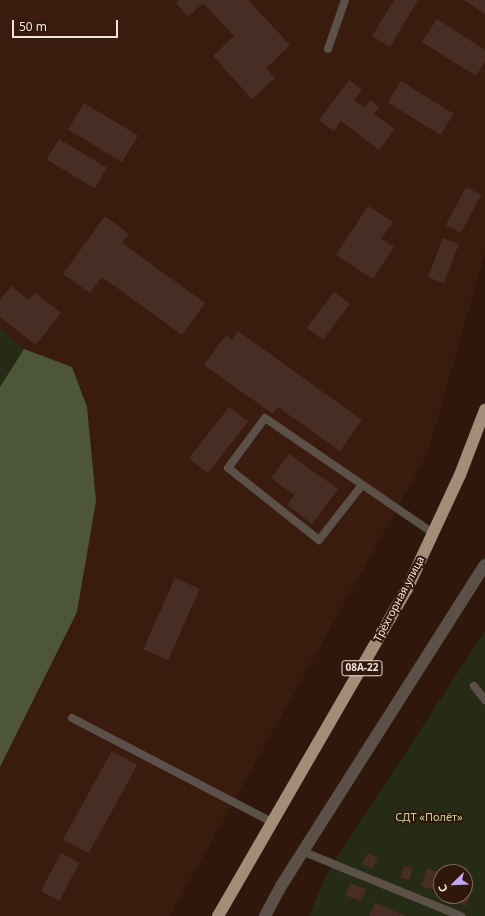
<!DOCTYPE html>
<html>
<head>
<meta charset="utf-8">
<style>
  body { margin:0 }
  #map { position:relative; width:485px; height:916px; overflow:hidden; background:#2f170c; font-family:"Noto Sans",sans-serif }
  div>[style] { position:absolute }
  .built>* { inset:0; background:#3a1c0e }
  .green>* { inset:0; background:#252b14 }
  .forest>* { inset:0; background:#4d5636 }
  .building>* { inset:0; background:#482d24; transform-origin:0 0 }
  .service>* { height:8px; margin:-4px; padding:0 4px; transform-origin:4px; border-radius:4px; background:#5b5148 }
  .tertiary>* { height:12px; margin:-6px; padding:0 6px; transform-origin:6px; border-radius:6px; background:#5b5148 }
  .trunk>* { height:12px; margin:-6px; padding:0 6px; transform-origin:6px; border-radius:6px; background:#a38d79 }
  span { translate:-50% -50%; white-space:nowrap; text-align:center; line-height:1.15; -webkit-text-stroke:4px #2f170c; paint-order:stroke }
  .shield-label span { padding:1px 3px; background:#2f170c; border:1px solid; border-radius:3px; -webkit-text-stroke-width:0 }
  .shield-label { font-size:10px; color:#f4e3dc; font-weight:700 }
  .street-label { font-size:11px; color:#f4e3dc }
  .park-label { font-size:11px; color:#c5d69b }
  .north { position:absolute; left:433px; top:864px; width:40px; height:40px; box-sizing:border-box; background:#2f170c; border:1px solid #7e695f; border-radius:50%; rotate:247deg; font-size:11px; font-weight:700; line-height:16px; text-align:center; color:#f4e3dc }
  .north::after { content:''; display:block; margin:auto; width:14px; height:18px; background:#c1a8f3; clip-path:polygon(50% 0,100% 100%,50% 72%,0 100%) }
  .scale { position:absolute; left:12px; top:20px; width:106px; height:18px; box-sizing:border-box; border:2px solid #f4e3dc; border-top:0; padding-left:5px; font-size:12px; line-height:14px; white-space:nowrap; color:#f4e3dc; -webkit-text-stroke:3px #2f170c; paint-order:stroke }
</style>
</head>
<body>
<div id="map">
  <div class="built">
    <div style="clip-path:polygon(0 0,485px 0,485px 254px,427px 455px,170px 916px,0 916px)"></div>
  </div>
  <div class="green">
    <div style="clip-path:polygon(0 329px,24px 349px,0 387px)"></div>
    <div style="clip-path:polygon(evenodd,485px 631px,485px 916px,309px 916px,328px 871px,485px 631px,441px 872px,465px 872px,465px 896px,441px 896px,441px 872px)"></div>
  </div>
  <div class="forest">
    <div style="clip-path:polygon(24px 349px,72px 367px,87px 407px,96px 501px,77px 612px,0 767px,0 387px)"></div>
  </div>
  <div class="building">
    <div style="clip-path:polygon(179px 0,248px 0,290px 45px,266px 68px,275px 78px,252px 99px,213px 56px,234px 36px,203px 3px,188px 17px,176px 3px)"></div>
    <div style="clip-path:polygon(394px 0,418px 0,390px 47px,372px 36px)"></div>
    <div style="clip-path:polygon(464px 0,485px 0,485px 14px)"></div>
    <div style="clip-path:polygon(437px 19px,485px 50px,485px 61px,476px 76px,422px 42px)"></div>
    <div style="clip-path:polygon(349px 80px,362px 90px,354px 100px,364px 107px,370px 100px,379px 107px,374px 114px,395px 129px,379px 150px,341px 121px,334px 131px,319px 120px)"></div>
    <div style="left:401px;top:81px;width:62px;height:25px;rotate:32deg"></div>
    <div style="left:84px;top:103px;width:63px;height:31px;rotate:31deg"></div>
    <div style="left:59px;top:139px;width:56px;height:24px;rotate:31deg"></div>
    <div style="left:466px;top:187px;width:17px;height:43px;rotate:28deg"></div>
    <div style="clip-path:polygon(368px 206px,393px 222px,381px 239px,394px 247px,373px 279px,336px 255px)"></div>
    <div style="clip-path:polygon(105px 216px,129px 234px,122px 243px,205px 303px,182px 335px,102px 277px,90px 293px,63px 274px)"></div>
    <div style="left:443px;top:238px;width:17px;height:42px;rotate:21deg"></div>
    <div style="clip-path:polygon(11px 286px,29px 300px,35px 293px,61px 313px,36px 345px,0 317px,0 300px)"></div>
    <div style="left:334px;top:292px;width:20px;height:45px;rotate:37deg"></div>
    <div style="clip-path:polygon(238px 331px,362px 420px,340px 451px,278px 407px,273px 414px,204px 365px,226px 335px,232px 340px)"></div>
    <div style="left:229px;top:407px;width:24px;height:65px;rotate:38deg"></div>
    <div style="clip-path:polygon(289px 454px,338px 489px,312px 524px,287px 505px,294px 495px,271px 478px)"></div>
    <div style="left:175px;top:578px;width:27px;height:78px;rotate:24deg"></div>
    <div style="left:112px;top:751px;width:29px;height:101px;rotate:29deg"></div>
    <div style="left:61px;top:853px;width:21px;height:43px;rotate:28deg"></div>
    <div style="left:368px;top:853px;width:11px;height:12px;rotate:27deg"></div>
    <div style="left:404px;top:866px;width:9px;height:12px;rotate:18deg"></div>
    <div style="clip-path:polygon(427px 868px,441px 873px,441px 892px,421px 886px)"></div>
    <div style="left:350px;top:883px;width:17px;height:13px;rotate:21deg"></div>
    <div style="clip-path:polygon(465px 891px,471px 893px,466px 906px,454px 901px,456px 896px,465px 896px)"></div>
    <div style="clip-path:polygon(375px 903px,406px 916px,369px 916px)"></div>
  </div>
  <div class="service">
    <div style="left:328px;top:49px;width:52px;rotate:-70.9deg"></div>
    <div style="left:362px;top:485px;width:70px;rotate:128deg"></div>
    <div style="left:319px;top:540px;width:116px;rotate:-141.6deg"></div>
    <div style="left:228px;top:468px;width:62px;rotate:-53.5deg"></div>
    <div style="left:265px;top:418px;width:204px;rotate:34.4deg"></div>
    <div style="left:474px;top:686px;width:18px;rotate:52deg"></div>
    <div style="left:72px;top:718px;width:225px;rotate:27.5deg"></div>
    <div style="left:304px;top:852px;width:170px;rotate:22.2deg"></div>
  </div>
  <div class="tertiary">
    <div style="left:265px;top:916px;width:34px;rotate:-62deg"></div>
    <div style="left:281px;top:886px;width:380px;rotate:-57.6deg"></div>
  </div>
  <div class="trunk">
    <div style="left:218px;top:916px;width:378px;rotate:-60deg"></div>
    <div style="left:407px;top:589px;width:126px;rotate:-65.1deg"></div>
    <div style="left:460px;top:475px;width:70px;rotate:-69deg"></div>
  </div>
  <div class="shield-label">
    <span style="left:362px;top:668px">08А-22</span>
  </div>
  <div class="street-label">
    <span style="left:399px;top:599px;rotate:-62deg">Трёхгорная улица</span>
  </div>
  <div class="park-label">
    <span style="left:429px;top:817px">СДТ «Полёт»</span>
  </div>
  <div class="north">С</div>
  <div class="scale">50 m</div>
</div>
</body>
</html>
